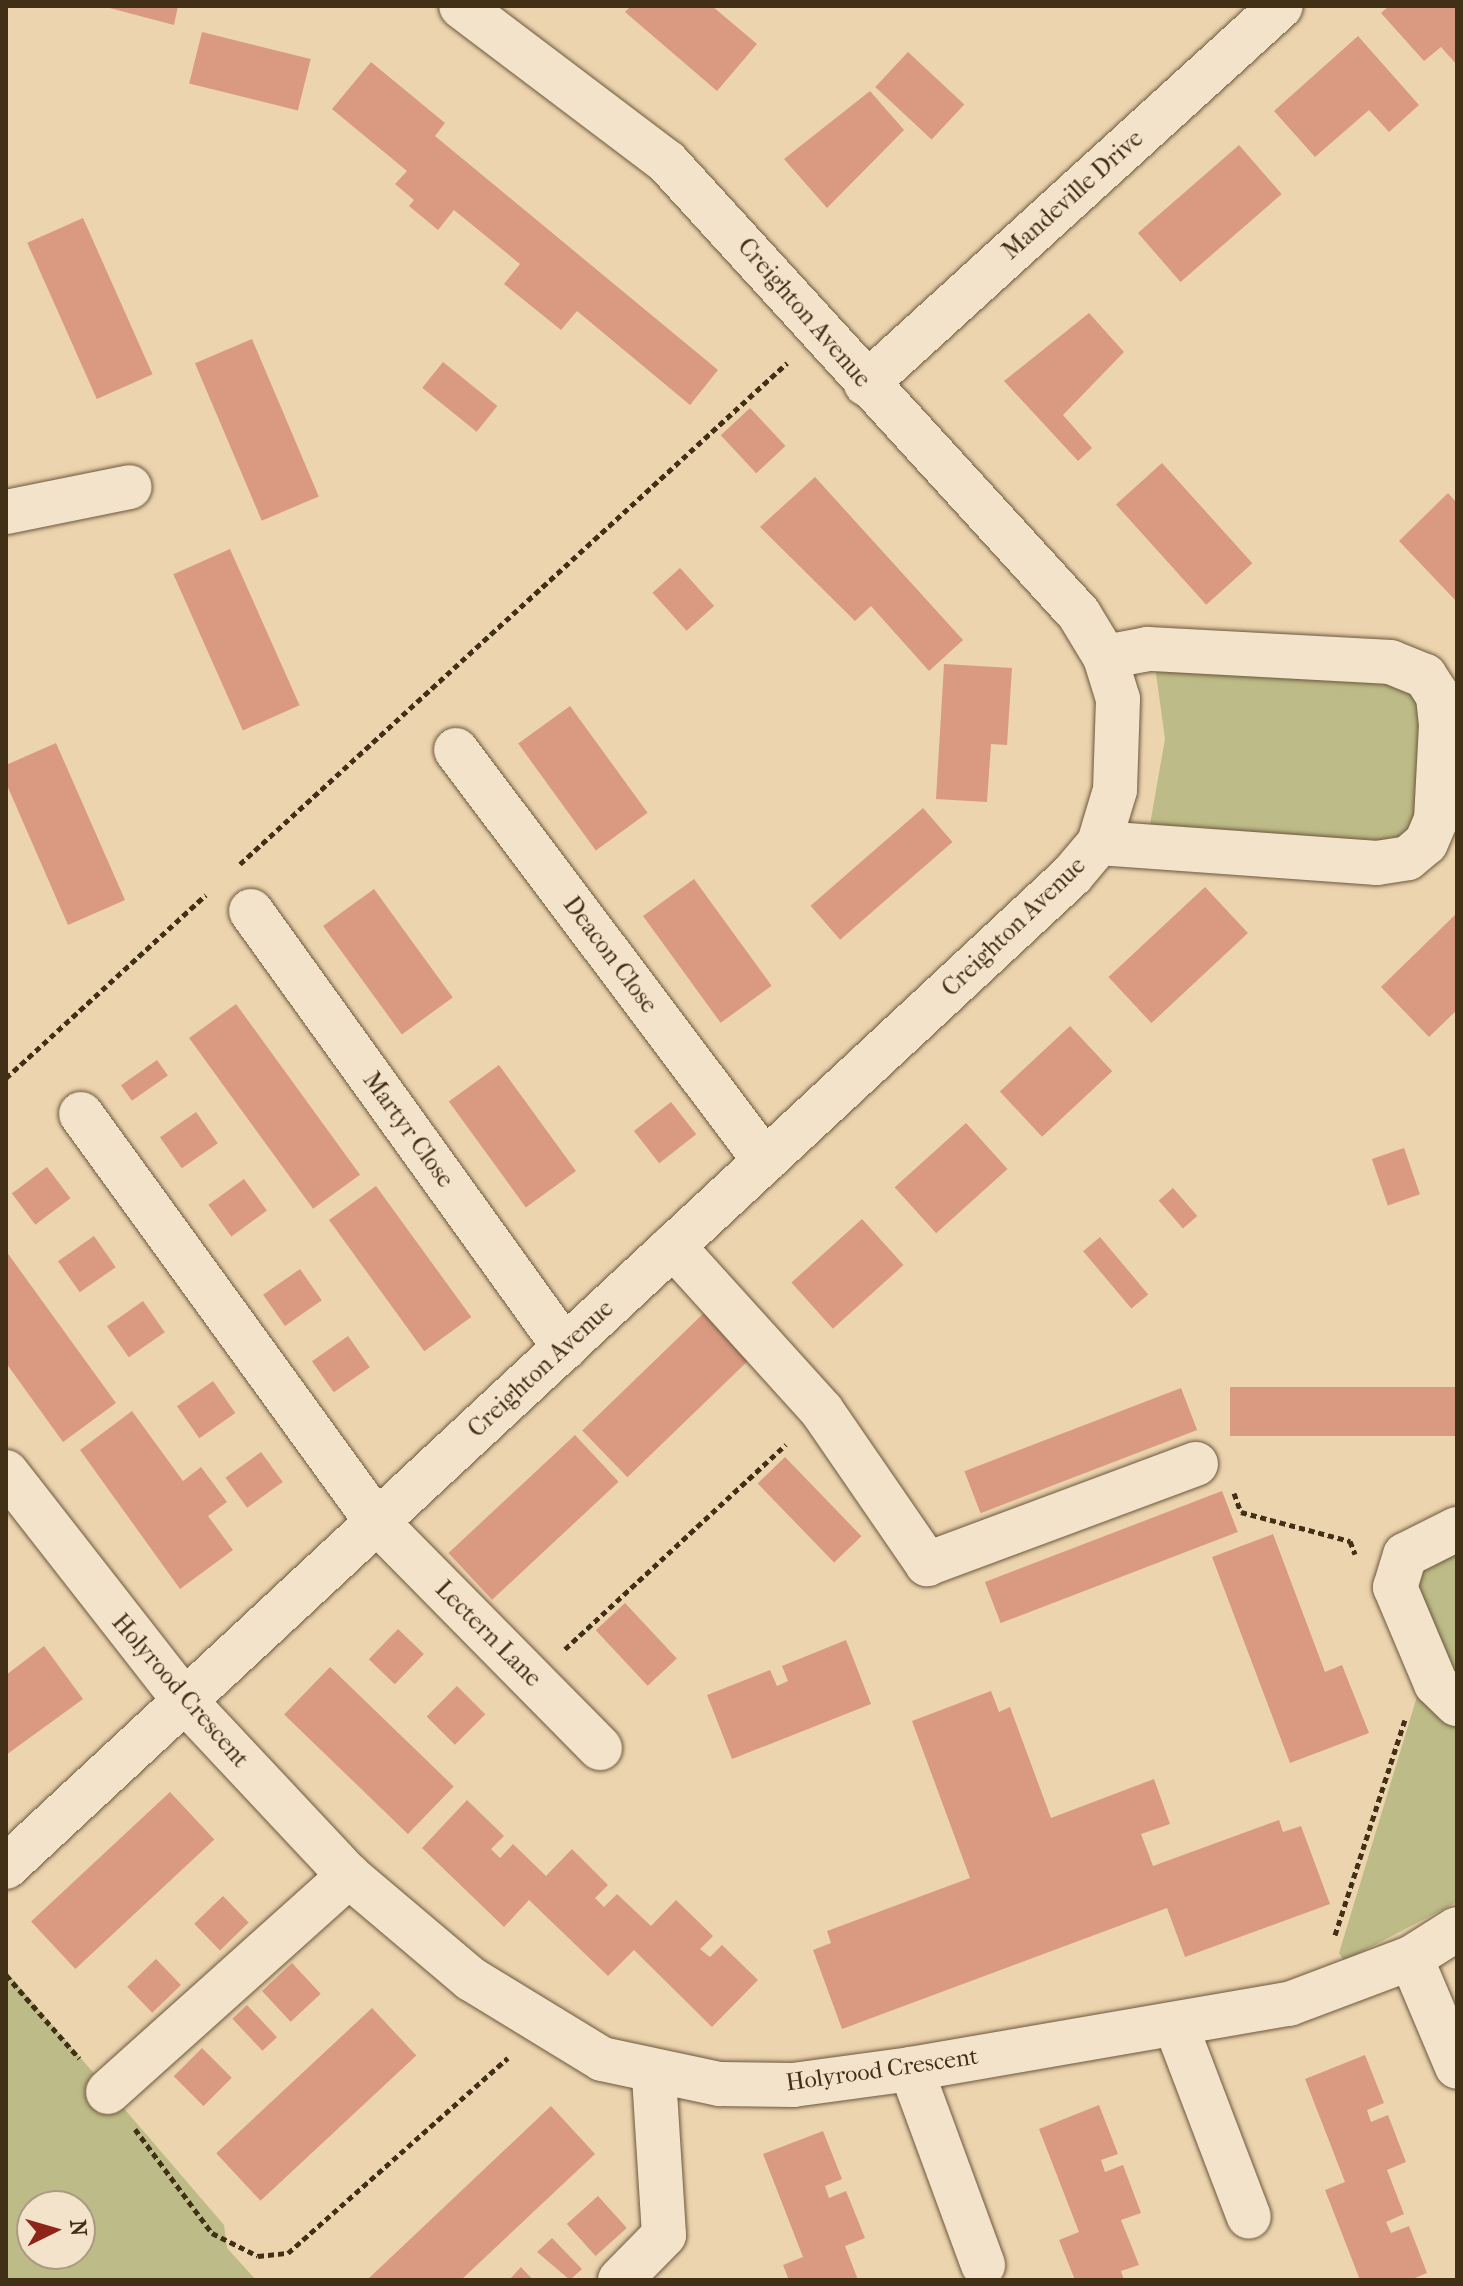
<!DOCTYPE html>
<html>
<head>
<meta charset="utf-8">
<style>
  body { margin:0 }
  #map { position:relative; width:1463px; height:2286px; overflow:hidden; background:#ecd4af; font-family:"IM FELL French Canon",serif }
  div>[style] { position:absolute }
  .green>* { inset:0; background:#bdbb87 }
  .building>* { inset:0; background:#da9a81; transform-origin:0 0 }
  .path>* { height:5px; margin-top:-2.5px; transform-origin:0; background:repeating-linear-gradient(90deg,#412f16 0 6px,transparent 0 10px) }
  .roads { filter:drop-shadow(0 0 2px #6c583c) drop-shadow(0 0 2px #6c583c) }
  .minor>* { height:44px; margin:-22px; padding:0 22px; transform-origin:22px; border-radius:22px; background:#f3e3cb }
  span { translate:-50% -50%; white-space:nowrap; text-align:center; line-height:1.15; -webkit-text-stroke:6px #f3e3cb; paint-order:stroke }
  .street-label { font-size:24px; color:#412f16 }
  .frame { position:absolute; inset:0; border:8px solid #412f16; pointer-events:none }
  .north { position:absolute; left:16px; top:2190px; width:80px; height:80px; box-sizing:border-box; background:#f3e3cb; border:2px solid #ac9b83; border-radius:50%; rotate:85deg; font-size:22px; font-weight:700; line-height:32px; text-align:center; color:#412f16 }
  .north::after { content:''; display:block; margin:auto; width:28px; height:36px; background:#8f2418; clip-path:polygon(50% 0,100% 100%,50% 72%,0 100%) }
</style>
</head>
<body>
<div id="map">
  <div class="green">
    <div style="clip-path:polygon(1154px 659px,1381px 670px,1423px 695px,1422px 819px,1397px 842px,1148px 836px,1165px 739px)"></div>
    <div style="clip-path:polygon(1457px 1542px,1457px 1691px,1412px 1594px,1420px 1563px)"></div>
    <div style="clip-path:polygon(1419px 1690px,1457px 1717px,1457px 1902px,1344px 1961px,1339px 1953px)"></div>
    <div style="clip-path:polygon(evenodd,6px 1971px,224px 2225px,227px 2248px,256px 2280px,6px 2280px,6px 1971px,32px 2206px,80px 2206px,80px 2254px,32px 2254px,32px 2206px)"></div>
  </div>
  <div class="building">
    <div style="clip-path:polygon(102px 6px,178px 6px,174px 25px)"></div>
    <div style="clip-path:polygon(631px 6px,712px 6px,757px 44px,717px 91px,625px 12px)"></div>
    <div style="clip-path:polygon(1389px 6px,1457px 6px,1457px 65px,1441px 47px,1424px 61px,1381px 13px)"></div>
    <div style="left:202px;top:32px;width:112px;height:53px;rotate:14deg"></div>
    <div style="clip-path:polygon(1358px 36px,1419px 105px,1389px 132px,1369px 110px,1315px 157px,1274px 111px)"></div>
    <div style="left:908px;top:52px;width:77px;height:48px;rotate:43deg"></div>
    <div style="clip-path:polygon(371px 62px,445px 123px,435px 136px,718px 370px,690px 405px,577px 311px,561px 330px,504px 284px,520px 264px,454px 210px,438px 230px,409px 206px,414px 200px,395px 184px,407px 171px,332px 109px)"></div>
    <div style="clip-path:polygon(870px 91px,904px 130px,827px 208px,784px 159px)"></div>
    <div style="left:1239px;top:145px;width:65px;height:134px;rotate:49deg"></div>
    <div style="left:83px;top:218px;width:171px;height:61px;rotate:66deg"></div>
    <div style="clip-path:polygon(1089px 313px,1124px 352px,1063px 415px,1092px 448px,1078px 461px,1004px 381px)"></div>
    <div style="left:252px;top:339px;width:171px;height:62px;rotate:67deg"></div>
    <div style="left:443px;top:362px;width:70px;height:33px;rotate:39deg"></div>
    <div style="left:750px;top:408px;width:52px;height:40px;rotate:47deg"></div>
    <div style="left:1162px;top:463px;width:135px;height:62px;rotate:48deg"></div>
    <div style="clip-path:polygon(815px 477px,963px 640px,929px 671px,871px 606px,855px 621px,760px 527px)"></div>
    <div style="clip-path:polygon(1448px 493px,1457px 503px,1457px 602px,1399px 541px)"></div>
    <div style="left:230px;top:549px;width:171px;height:62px;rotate:66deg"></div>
    <div style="left:680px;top:568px;width:51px;height:37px;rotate:48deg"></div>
    <div style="clip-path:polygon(944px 664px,1012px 668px,1007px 745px,991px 744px,987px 802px,936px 799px)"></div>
    <div style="left:570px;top:706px;width:132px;height:64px;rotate:54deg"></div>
    <div style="clip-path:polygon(56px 743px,125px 900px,68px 925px,6px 783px,6px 765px)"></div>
    <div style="left:923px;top:808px;width:45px;height:149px;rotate:49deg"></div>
    <div style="left:694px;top:879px;width:132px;height:63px;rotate:54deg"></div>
    <div style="left:1205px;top:887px;width:63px;height:132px;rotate:47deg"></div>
    <div style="left:374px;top:889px;width:134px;height:63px;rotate:54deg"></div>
    <div style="clip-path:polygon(1457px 913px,1457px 1010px,1429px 1037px,1381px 987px)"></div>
    <div style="left:236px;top:1004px;width:211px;height:58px;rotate:54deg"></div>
    <div style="left:1070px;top:1026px;width:62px;height:96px;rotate:47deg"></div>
    <div style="left:157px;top:1060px;width:19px;height:44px;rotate:55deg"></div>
    <div style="left:499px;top:1065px;width:131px;height:62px;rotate:54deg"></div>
    <div style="left:671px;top:1102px;width:41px;height:47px;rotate:52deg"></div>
    <div style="left:196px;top:1112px;width:38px;height:44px;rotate:55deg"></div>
    <div style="left:966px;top:1123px;width:62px;height:96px;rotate:48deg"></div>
    <div style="left:1404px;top:1148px;width:49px;height:34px;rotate:71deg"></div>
    <div style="left:47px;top:1167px;width:39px;height:44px;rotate:53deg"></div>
    <div style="left:244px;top:1179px;width:39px;height:44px;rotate:54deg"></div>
    <div style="left:376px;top:1186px;width:162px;height:58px;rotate:54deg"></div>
    <div style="left:1173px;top:1188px;width:37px;height:19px;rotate:49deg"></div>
    <div style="left:862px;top:1219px;width:62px;height:95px;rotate:48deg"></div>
    <div style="left:94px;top:1236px;width:38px;height:44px;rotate:55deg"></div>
    <div style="left:1100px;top:1237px;width:75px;height:22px;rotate:50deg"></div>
    <div style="clip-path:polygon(6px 1251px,116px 1403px,63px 1442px,6px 1363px)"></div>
    <div style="left:300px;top:1269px;width:38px;height:45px;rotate:55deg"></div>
    <div style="left:143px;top:1301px;width:38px;height:44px;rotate:55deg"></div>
    <div style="left:706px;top:1311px;width:65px;height:172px;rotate:46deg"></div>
    <div style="left:348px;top:1336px;width:38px;height:44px;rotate:55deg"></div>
    <div style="left:213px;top:1381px;width:39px;height:44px;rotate:55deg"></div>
    <div style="left:1457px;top:1387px;width:49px;height:227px;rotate:90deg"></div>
    <div style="left:1181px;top:1388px;width:45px;height:232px;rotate:69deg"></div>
    <div style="clip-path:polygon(132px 1411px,183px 1481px,201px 1467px,227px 1502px,208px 1516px,233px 1550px,180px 1589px,80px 1450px)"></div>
    <div style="left:575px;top:1435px;width:64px;height:173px;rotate:47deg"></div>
    <div style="left:261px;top:1452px;width:37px;height:44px;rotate:54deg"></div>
    <div style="left:785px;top:1457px;width:110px;height:38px;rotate:46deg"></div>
    <div style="left:1222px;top:1491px;width:44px;height:254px;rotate:69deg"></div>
    <div style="clip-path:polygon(1273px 1534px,1325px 1672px,1342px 1665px,1369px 1733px,1290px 1763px,1212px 1557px)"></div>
    <div style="left:625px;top:1603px;width:76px;height:40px;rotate:47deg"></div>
    <div style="left:398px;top:1629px;width:36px;height:42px;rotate:44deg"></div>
    <div style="clip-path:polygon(846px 1640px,871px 1704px,732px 1759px,707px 1695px,770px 1670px,777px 1686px,788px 1681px,782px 1666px)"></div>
    <div style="clip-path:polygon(44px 1646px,83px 1699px,6px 1755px,6px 1675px)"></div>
    <div style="left:330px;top:1667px;width:172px;height:66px;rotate:44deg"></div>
    <div style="left:457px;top:1686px;width:40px;height:43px;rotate:45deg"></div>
    <div style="clip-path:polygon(991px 1691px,999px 1712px,1010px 1707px,1051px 1818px,1154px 1779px,1170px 1824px,1141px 1834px,1153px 1866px,1279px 1820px,1283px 1832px,1301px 1826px,1330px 1904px,1185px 1957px,1167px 1908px,842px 2029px,813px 1950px,831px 1943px,827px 1931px,970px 1878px,912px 1721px)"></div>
    <div style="left:170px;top:1792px;width:65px;height:190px;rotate:47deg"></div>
    <div style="clip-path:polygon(467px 1800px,504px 1836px,491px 1849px,500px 1858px,513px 1844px,546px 1876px,572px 1849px,608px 1885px,595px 1898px,604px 1907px,617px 1894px,651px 1926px,676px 1900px,713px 1936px,700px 1949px,710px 1957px,722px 1945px,758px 1980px,712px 2027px,634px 1950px,608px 1976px,529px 1900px,504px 1927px,422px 1848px)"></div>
    <div style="left:223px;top:1896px;width:37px;height:40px;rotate:46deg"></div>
    <div style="left:156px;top:1959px;width:36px;height:40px;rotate:46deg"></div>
    <div style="left:292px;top:1963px;width:42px;height:41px;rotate:47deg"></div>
    <div style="left:247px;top:2005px;width:44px;height:20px;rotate:47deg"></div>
    <div style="left:372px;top:2008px;width:65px;height:213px;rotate:47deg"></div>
    <div style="left:202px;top:2048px;width:42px;height:40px;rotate:45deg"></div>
    <div style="clip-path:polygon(1365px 2055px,1384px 2103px,1367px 2110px,1371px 2122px,1388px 2115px,1406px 2162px,1387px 2170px,1404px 2214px,1386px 2222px,1391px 2233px,1409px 2226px,1427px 2273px,1410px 2280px,1360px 2280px,1325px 2190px,1345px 2182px,1305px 2079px)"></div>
    <div style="clip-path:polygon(1099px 2105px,1118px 2154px,1101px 2160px,1105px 2172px,1123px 2165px,1141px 2213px,1121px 2220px,1139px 2265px,1121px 2271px,1124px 2280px,1075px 2280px,1059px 2240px,1079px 2232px,1039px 2129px)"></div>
    <div style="clip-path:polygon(551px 2106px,595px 2154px,461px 2280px,367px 2280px)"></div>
    <div style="clip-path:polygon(823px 2131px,842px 2179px,825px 2186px,829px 2198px,846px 2191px,865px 2238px,845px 2246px,858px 2280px,789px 2280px,783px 2265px,803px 2257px,763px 2154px)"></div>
    <div style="left:598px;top:2196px;width:43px;height:42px;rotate:48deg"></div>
    <div style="clip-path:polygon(552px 2238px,582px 2269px,570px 2280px,537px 2252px)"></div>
    <div style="clip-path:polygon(521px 2267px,533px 2280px,509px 2280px)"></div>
  </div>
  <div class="path">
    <div style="left:240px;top:864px;width:742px;rotate:-42.49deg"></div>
    <div style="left:6px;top:1078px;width:271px;rotate:-42.5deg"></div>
    <div style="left:1234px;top:1493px;width:20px;rotate:70deg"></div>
    <div style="left:1241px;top:1512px;width:113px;rotate:14.9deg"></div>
    <div style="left:1350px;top:1541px;width:14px;rotate:69deg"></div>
    <div style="left:565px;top:1649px;width:301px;rotate:-42.8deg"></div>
    <div style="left:1335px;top:1935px;width:226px;rotate:-72deg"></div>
    <div style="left:6px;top:1975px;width:111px;rotate:48.7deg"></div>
    <div style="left:135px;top:2129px;width:129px;rotate:53.5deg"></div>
    <div style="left:212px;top:2233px;width:51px;rotate:26.6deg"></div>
    <div style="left:258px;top:2256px;width:30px;rotate:-6deg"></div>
    <div style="left:288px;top:2253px;width:294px;rotate:-41.6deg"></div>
  </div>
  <div class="roads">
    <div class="minor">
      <div style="left:866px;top:384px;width:561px;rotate:-42.33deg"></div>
      <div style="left:6px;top:512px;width:126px;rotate:-11.4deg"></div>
      <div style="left:456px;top:750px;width:514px;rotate:53.06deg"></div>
      <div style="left:1099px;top:843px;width:279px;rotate:4.1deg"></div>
      <div style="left:1377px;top:863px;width:31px;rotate:-9deg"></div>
      <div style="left:1408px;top:858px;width:23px;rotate:-40deg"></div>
      <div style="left:1426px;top:843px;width:25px;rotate:-67deg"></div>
      <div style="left:1436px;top:820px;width:95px;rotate:-87deg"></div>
      <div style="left:1441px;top:725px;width:29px;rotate:-96deg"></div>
      <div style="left:1438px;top:696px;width:24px;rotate:-123deg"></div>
      <div style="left:1425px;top:676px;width:37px;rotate:-158deg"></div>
      <div style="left:1391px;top:662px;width:243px;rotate:-176.9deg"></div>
      <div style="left:1148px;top:649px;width:44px;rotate:169.5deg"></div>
      <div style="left:251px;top:911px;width:538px;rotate:54.3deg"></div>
      <div style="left:81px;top:1114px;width:503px;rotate:54.06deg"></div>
      <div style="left:376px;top:1521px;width:319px;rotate:45.4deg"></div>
      <div style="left:673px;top:1246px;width:222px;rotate:47.9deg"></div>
      <div style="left:822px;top:1411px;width:186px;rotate:55.5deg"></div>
      <div style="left:927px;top:1564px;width:287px;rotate:-20.4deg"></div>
      <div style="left:6px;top:1472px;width:292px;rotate:52deg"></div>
      <div style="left:186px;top:1702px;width:238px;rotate:46.9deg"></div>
      <div style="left:349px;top:1876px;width:160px;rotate:40.2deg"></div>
      <div style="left:471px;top:1979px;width:153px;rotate:31.4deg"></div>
      <div style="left:602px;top:2059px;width:121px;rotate:12deg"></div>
      <div style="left:720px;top:2084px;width:73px;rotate:0.8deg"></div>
      <div style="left:793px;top:2085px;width:119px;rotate:-7.7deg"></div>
      <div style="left:911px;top:2069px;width:384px;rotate:-9.8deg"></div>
      <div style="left:1289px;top:2004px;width:130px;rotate:-20.7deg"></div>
      <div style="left:1411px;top:1958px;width:54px;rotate:-32.2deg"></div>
      <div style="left:1457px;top:1529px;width:58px;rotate:153.4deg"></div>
      <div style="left:1405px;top:1555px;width:34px;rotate:107deg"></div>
      <div style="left:1395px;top:1587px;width:105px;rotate:67.1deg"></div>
      <div style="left:1436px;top:1684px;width:29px;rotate:44deg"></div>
      <div style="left:6px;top:1867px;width:1456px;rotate:-42.94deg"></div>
      <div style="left:1072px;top:875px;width:42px;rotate:-49.8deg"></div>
      <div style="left:1099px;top:843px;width:55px;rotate:-73.2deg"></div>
      <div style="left:1115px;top:790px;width:91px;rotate:-88.1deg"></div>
      <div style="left:1118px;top:699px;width:44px;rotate:-107.2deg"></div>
      <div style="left:1105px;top:657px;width:50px;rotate:-121.2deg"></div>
      <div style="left:1079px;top:614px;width:612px;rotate:-132.35deg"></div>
      <div style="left:667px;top:162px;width:258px;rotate:-142.9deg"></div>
      <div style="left:1411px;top:1958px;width:118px;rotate:67.1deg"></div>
      <div style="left:1176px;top:2026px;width:204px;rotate:69.1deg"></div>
      <div style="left:911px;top:2069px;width:209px;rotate:69.8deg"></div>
      <div style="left:108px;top:2092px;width:324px;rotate:-41.9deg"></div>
      <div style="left:620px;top:2280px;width:63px;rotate:-45.6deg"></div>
      <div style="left:664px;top:2235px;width:159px;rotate:-93.6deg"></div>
    </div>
  </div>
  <div class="street-label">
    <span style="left:1073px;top:195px;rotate:-42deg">Mandeville Drive</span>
    <span style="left:804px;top:313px;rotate:49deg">Creighton Avenue</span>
    <span style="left:1014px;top:927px;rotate:-44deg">Creighton Avenue</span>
    <span style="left:610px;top:955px;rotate:53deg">Deacon Close</span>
    <span style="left:408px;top:1130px;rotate:54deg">Martyr Close</span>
    <span style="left:541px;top:1369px;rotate:-43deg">Creighton Avenue</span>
    <span style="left:488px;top:1634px;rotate:45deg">Lectern Lane</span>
    <span style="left:180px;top:1691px;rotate:49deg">Holyrood Crescent</span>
    <span style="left:882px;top:2070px;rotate:-8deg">Holyrood Crescent</span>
  </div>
  <div class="frame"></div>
  <div class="north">N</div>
</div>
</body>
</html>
